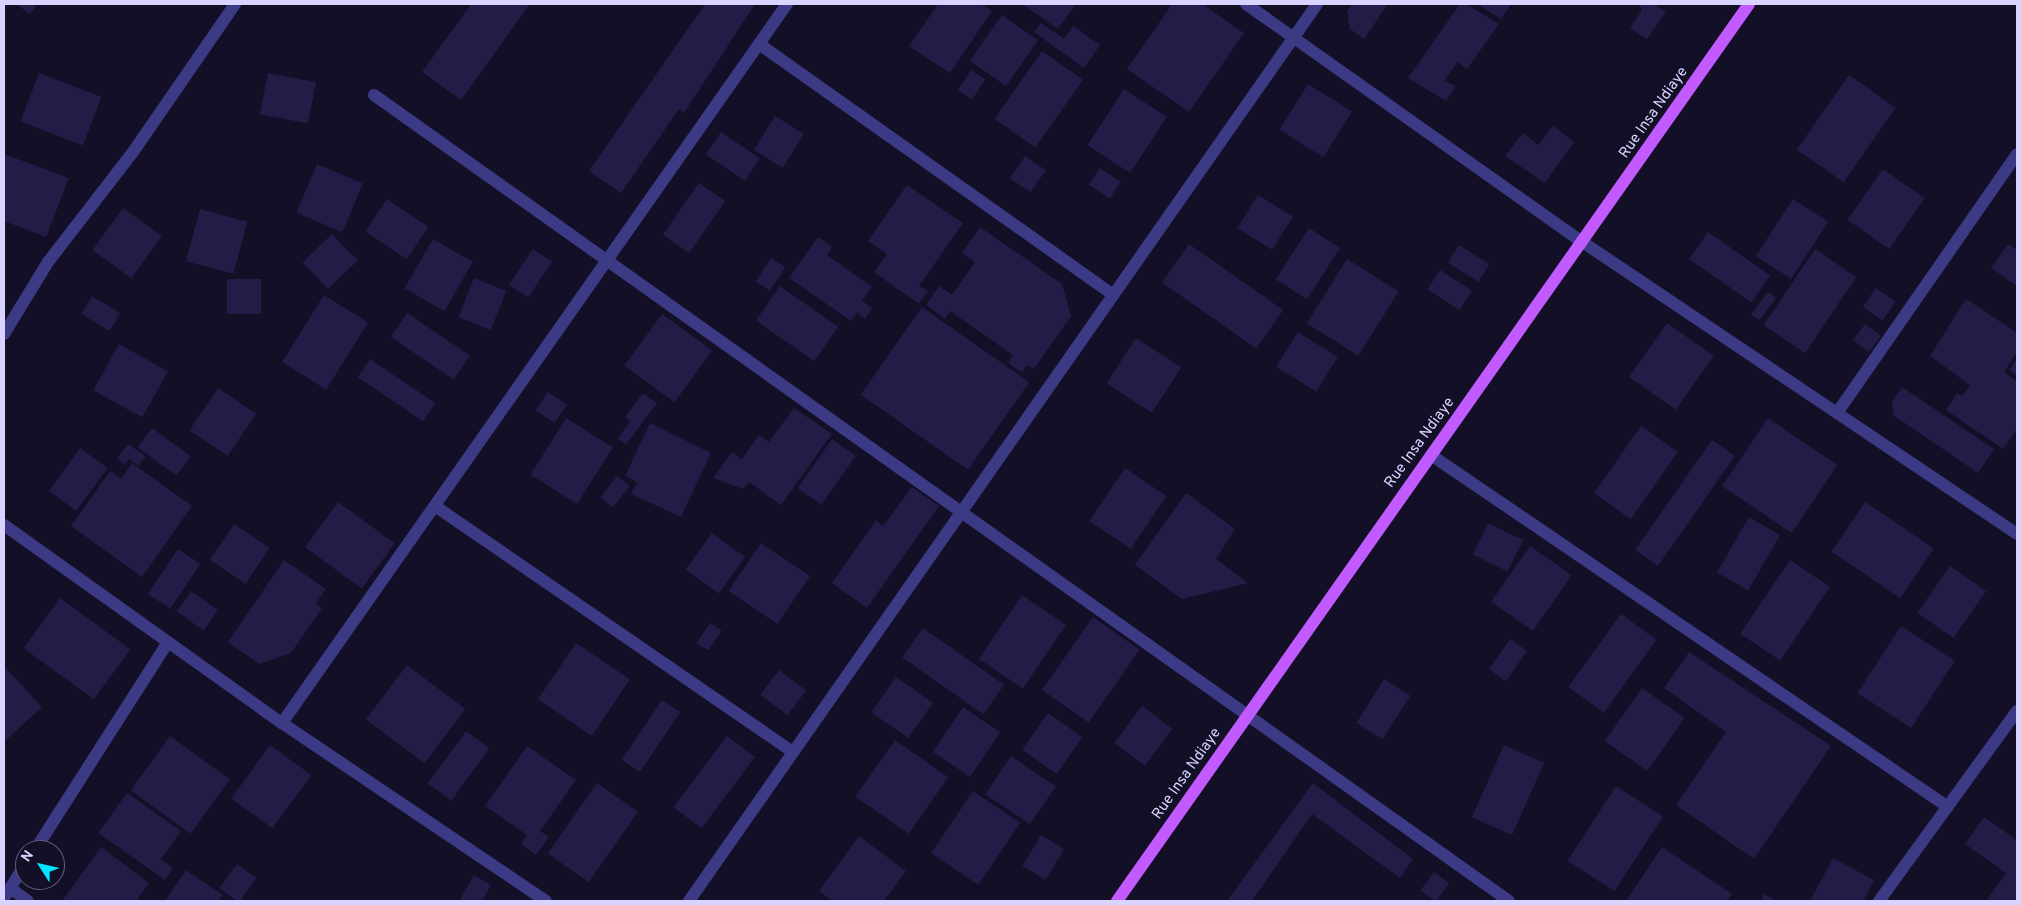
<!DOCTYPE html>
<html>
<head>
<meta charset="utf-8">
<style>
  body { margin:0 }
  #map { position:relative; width:2021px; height:905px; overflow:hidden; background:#130f26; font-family:Overpass,sans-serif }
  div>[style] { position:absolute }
  .building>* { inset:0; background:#241b47; transform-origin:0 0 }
  .minor>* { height:12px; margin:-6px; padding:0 6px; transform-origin:6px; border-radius:6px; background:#3d3a85 }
  .major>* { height:12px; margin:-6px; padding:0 6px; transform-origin:6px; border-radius:6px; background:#c25bff }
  span { translate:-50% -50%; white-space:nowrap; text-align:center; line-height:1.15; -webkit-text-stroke:5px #130f26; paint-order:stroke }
  .street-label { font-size:15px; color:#d9d4ff }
  .frame { position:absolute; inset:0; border:5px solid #d9d4ff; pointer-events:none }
  .north { position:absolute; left:15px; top:840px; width:50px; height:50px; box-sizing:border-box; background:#130f26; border:1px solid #625e7d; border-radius:50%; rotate:305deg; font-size:14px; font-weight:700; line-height:20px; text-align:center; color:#d9d4ff }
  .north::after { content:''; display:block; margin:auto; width:18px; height:22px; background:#00e5ff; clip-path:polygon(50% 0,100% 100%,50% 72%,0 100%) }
</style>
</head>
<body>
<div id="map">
  <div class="building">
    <div style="clip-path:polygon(16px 4px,37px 4px,30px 14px)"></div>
    <div style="clip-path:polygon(471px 4px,530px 4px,461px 100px,422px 72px)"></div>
    <div style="clip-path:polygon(705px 4px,755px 4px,684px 113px,679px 109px,621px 193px,589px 171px)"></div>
    <div style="clip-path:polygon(938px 4px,982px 4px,992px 11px,950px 73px,909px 46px)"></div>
    <div style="clip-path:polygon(1022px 4px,1076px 4px,1058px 29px)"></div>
    <div style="clip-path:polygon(1172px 4px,1202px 4px,1244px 33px,1189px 112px,1127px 69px)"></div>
    <div style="clip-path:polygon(1352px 4px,1388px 4px,1364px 39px,1350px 29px,1347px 11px)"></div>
    <div style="clip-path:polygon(1460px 4px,1466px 4px,1499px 24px,1467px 69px,1458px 62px,1444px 81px,1456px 86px,1446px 101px,1408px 78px)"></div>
    <div style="clip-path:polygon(1477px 4px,1511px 4px,1501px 19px)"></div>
    <div style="clip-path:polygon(1639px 4px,1654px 4px,1666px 12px,1647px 39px,1630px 28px,1642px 10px)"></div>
    <div style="left:1002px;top:15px;width:44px;height:56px;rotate:35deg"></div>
    <div style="clip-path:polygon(1041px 23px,1064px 39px,1073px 26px,1100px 45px,1084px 68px,1034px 32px)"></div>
    <div style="left:1042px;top:51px;width:50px;height:83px;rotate:35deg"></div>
    <div style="left:971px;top:70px;width:17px;height:24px;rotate:33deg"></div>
    <div style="left:39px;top:73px;width:67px;height:52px;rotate:21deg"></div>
    <div style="left:268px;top:73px;width:49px;height:42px;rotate:11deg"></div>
    <div style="left:1849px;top:75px;width:57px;height:91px;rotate:35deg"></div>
    <div style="left:1308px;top:84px;width:52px;height:54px;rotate:32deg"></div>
    <div style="left:1124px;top:89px;width:51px;height:67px;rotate:33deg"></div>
    <div style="left:775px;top:116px;width:34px;height:40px;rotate:32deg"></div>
    <div style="clip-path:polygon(1553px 126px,1574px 142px,1545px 183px,1505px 156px,1523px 133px,1538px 145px)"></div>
    <div style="left:721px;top:132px;width:47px;height:27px;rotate:34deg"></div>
    <div style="clip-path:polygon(4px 154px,69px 178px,46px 237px,4px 221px)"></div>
    <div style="left:1025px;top:156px;width:25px;height:27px;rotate:34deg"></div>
    <div style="left:317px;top:164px;width:50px;height:53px;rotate:23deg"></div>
    <div style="left:1100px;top:168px;width:25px;height:20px;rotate:34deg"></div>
    <div style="left:1883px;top:169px;width:51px;height:62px;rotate:35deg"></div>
    <div style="left:699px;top:183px;width:32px;height:63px;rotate:35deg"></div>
    <div style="clip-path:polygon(907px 185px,963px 223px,919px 286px,928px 291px,919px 304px,874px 272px,887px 254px,868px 241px)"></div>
    <div style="left:1258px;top:195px;width:41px;height:39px;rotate:32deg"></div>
    <div style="left:387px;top:199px;width:50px;height:39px;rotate:34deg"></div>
    <div style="left:1793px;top:199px;width:42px;height:68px;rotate:33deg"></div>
    <div style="left:123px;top:208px;width:48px;height:52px;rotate:36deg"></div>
    <div style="left:200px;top:209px;width:49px;height:54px;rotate:15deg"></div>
    <div style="clip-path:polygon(980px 227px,1062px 284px,1071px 316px,1034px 369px,1027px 365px,1022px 373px,1008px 363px,1013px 355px,950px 311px,945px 319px,926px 305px,939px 286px,952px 295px,975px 262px,962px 253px)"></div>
    <div style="left:1309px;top:228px;width:37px;height:61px;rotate:33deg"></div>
    <div style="left:1708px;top:232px;width:76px;height:33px;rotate:35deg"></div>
    <div style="left:332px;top:234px;width:37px;height:41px;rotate:46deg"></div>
    <div style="clip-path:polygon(818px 237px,832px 247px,827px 255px,872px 287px,862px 301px,872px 308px,865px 319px,857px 313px,851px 321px,789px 278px)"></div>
    <div style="left:433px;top:239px;width:46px;height:57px;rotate:30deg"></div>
    <div style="left:1189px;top:244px;width:115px;height:47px;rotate:35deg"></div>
    <div style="clip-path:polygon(2008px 244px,2017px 250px,2017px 286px,1991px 268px)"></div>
    <div style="left:1459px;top:245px;width:36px;height:21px;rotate:32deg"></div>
    <div style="left:533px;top:249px;width:23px;height:43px;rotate:34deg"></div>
    <div style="left:1815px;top:249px;width:50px;height:92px;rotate:34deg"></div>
    <div style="left:771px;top:258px;width:17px;height:28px;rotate:33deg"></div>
    <div style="left:1347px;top:259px;width:61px;height:76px;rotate:32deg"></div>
    <div style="left:1440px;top:270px;width:38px;height:23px;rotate:33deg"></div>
    <div style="left:474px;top:278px;width:35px;height:42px;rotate:22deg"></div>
    <div style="left:227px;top:279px;width:34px;height:35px"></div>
    <div style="left:780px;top:286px;width:71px;height:42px;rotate:35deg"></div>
    <div style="left:1876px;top:288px;width:24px;height:23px;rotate:35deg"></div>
    <div style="left:1768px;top:292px;width:10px;height:28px;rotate:37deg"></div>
    <div style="left:324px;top:295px;width:52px;height:79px;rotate:32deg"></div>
    <div style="left:92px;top:296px;width:33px;height:21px;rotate:31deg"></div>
    <div style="clip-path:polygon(1966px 299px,2017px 333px,2017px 352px,2004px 372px,2017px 382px,2017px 429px,2003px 449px,1946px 410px,1957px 393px,1962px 396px,1970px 385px,1930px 356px)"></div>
    <div style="left:922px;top:307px;width:131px;height:107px;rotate:35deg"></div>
    <div style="left:407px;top:313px;width:76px;height:29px;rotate:34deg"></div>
    <div style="left:662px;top:314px;width:62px;height:64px;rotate:36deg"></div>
    <div style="left:1667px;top:323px;width:57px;height:66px;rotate:35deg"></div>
    <div style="left:1865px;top:324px;width:20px;height:20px;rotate:37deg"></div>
    <div style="left:1298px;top:332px;width:47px;height:41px;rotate:32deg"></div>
    <div style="left:1136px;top:338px;width:54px;height:54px;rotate:33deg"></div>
    <div style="left:119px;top:344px;width:56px;height:53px;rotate:29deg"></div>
    <div style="clip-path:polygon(2017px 358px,2017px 376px,2009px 370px)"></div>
    <div style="left:370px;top:359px;width:79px;height:22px;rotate:34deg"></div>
    <div style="clip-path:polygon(1902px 387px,1994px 449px,1978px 473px,1893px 415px,1892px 401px)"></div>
    <div style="left:218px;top:388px;width:46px;height:51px;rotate:34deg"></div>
    <div style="left:548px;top:392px;width:23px;height:22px;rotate:34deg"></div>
    <div style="clip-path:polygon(643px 393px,657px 403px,626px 445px,618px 439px,630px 421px,625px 417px)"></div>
    <div style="clip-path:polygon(794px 408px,832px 434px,781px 505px,749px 482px,743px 489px,713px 478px,732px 452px,742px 459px,759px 435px,769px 442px)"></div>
    <div style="left:566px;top:418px;width:55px;height:67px;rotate:32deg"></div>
    <div style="left:1768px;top:418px;width:84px;height:82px;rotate:34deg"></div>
    <div style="clip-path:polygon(650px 423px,711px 453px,681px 517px,631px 494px,637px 482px,625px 476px)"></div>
    <div style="left:1641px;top:426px;width:45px;height:82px;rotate:35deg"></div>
    <div style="left:152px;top:428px;width:48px;height:24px;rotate:36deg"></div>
    <div style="left:832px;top:439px;width:29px;height:60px;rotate:35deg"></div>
    <div style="left:1712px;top:440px;width:28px;height:134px;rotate:35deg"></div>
    <div style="clip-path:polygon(128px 444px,145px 456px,139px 466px,129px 459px,125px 465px,117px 459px)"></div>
    <div style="left:80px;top:448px;width:34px;height:53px;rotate:36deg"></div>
    <div style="clip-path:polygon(132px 463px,192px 506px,142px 577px,71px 526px,110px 471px,121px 479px)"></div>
    <div style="left:1125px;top:468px;width:50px;height:64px;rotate:34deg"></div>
    <div style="left:617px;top:476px;width:16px;height:27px;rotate:38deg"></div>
    <div style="clip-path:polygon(912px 487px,939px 506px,867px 608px,832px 583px,876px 520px,883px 526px)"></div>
    <div style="clip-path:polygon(1186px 493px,1235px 529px,1216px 559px,1248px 583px,1182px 599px,1135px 565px)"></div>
    <div style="left:338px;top:502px;width:70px;height:56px;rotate:36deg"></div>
    <div style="left:1865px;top:502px;width:83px;height:60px;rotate:34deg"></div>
    <div style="left:1749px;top:517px;width:36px;height:64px;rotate:30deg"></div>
    <div style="left:1488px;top:523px;width:39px;height:35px;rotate:26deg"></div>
    <div style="left:234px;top:524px;width:43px;height:43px;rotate:34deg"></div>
    <div style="left:712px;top:533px;width:41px;height:45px;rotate:36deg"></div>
    <div style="left:761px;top:543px;width:59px;height:58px;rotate:34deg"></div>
    <div style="left:1530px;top:546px;width:51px;height:68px;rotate:35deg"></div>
    <div style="left:178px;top:549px;width:27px;height:54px;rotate:34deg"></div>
    <div style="clip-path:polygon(284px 560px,326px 589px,316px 603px,322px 608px,291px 653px,259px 664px,228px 642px)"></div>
    <div style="left:1790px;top:560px;width:48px;height:89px;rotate:34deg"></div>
    <div style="left:1950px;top:566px;width:44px;height:57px;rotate:35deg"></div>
    <div style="left:191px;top:591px;width:33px;height:25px;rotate:35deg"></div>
    <div style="left:1022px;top:595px;width:53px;height:77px;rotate:34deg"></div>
    <div style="left:60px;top:598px;width:87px;height:62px;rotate:36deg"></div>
    <div style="left:1621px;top:614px;width:44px;height:90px;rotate:36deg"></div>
    <div style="left:1093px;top:617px;width:57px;height:89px;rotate:35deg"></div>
    <div style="left:710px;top:623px;width:14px;height:24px;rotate:34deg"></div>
    <div style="left:1901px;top:626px;width:64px;height:80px;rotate:33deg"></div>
    <div style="left:923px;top:628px;width:99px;height:36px;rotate:35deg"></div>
    <div style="left:1510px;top:639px;width:21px;height:37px;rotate:35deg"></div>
    <div style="left:576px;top:643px;width:65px;height:68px;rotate:34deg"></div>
    <div style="clip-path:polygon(1689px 652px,1831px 746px,1754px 859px,1676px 805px,1726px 732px,1664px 688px)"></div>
    <div style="left:407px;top:665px;width:73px;height:68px;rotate:37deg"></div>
    <div style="clip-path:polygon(4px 666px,42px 707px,4px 742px)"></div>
    <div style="left:779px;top:670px;width:34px;height:31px;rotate:37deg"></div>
    <div style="left:896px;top:677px;width:45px;height:43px;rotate:35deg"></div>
    <div style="left:1384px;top:679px;width:31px;height:52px;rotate:32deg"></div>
    <div style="left:1642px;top:688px;width:52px;height:65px;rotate:35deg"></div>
    <div style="left:662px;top:700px;width:22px;height:72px;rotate:34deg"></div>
    <div style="left:1142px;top:706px;width:38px;height:46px;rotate:37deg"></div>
    <div style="left:963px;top:707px;width:45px;height:54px;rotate:34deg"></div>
    <div style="left:1048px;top:713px;width:42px;height:45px;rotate:35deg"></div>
    <div style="left:466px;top:731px;width:29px;height:65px;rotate:36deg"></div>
    <div style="left:170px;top:736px;width:74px;height:67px;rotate:36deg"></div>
    <div style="left:727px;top:736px;width:35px;height:89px;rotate:37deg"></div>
    <div style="left:895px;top:740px;width:65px;height:69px;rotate:35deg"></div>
    <div style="left:270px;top:745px;width:51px;height:66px;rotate:36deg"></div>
    <div style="left:1504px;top:745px;width:44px;height:79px;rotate:24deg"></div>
    <div style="clip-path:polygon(527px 746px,576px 780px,540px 831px,549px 837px,536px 855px,521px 844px,527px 835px,485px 806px)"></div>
    <div style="left:1011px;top:756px;width:54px;height:46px;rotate:34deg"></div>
    <div style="left:597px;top:783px;width:50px;height:86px;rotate:35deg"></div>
    <div style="clip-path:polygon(1313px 783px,1413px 859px,1400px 878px,1312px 814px,1252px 901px,1227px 901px)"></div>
    <div style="left:1616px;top:786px;width:56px;height:89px;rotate:33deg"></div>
    <div style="left:973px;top:791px;width:57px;height:75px;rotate:34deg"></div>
    <div style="clip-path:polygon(127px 793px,181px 831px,161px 859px,173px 868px,165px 880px,98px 833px)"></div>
    <div style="clip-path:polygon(1984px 817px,2017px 840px,2017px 901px,1986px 901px,2006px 873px,1965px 844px)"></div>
    <div style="left:1041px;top:835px;width:27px;height:36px;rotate:31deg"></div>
    <div style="clip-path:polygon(859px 836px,906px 871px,884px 901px,833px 901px,819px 891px)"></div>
    <div style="clip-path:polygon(101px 847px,149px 883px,136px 901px,62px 901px)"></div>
    <div style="clip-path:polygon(1662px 847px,1732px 894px,1727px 901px,1626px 901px)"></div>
    <div style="clip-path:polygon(1833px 858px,1874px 880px,1863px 901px,1810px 901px)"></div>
    <div style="left:237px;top:864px;width:24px;height:30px;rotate:36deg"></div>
    <div style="clip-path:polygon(186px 870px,223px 895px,218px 901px,165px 901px)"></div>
    <div style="left:1434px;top:872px;width:19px;height:23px;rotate:36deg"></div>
    <div style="clip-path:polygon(474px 875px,491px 885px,482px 901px,459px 901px)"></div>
    <div style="clip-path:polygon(1764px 894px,1777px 901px,1761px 901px)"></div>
  </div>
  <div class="minor">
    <div style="left:1246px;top:4px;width:414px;rotate:35.3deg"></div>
    <div style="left:1584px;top:243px;width:522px;rotate:33.9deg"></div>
    <div style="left:759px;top:44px;width:434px;rotate:35.3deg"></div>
    <div style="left:374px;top:95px;width:1392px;rotate:35.38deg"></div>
    <div style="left:4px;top:334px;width:84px;rotate:-58.6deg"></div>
    <div style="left:48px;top:262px;width:139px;rotate:-52.3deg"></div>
    <div style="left:133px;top:152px;width:180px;rotate:-55.4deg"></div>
    <div style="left:1837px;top:413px;width:315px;rotate:-55.2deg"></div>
    <div style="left:1431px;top:455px;width:625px;rotate:34.25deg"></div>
    <div style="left:435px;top:506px;width:434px;rotate:34.5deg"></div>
    <div style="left:4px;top:525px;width:341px;rotate:35.5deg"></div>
    <div style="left:282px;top:723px;width:318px;rotate:34deg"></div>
    <div style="left:282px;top:723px;width:879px;rotate:-54.92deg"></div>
    <div style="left:35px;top:850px;width:247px;rotate:-57.4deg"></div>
    <div style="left:10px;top:888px;width:22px;rotate:36deg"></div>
    <div style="left:4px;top:898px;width:39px;rotate:-58deg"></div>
    <div style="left:689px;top:901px;width:1095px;rotate:-55deg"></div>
    <div style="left:1879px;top:901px;width:235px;rotate:-54deg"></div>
  </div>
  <div class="major">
    <div style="left:1117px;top:901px;width:1097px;rotate:-54.83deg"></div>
  </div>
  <div class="street-label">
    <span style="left:1654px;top:113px;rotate:-55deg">Rue Insa Ndiaye</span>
    <span style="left:1420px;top:443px;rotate:-54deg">Rue Insa Ndiaye</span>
    <span style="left:1187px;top:774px;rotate:-55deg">Rue Insa Ndiaye</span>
  </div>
  <div class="frame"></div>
  <div class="north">N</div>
</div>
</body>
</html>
